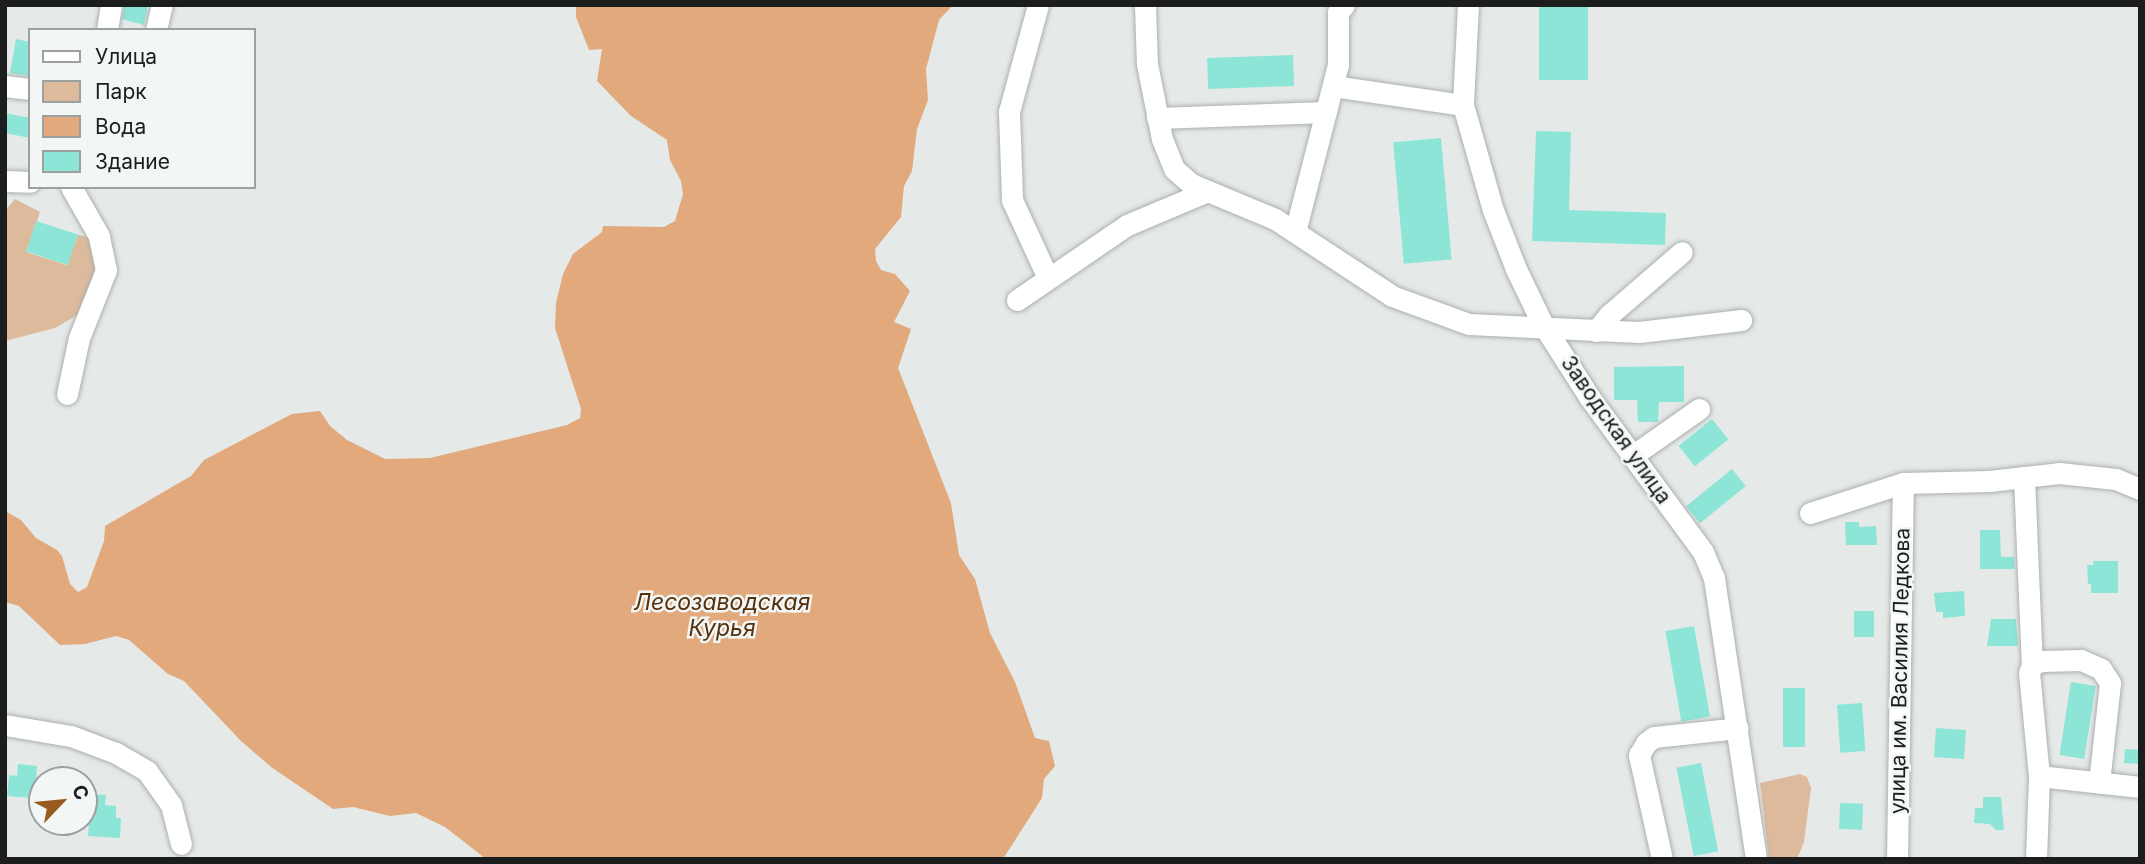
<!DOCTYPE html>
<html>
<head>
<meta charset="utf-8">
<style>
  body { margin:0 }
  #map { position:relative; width:2145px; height:864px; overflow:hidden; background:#e5eae9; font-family:Inter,sans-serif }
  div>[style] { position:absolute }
  .green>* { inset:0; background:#deba9d }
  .water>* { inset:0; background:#e1a97c }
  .building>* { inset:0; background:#8ce5d7; transform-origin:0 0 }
  .roads { filter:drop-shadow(0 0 2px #abb0af) drop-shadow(0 0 2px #abb0af) }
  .minor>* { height:21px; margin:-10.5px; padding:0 10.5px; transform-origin:10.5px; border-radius:10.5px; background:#fff }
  span { translate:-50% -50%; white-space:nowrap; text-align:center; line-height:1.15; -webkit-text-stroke:5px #f2f7f6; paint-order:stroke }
  .street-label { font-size:21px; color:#1c1e1d }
  .water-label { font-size:23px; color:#56310e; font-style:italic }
  .frame { position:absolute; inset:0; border:7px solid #1c1e1d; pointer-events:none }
  .legend { position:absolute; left:28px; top:28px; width:228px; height:161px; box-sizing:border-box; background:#f2f7f6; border:2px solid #9ca09f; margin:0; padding:9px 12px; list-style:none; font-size:21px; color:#1c1e1d }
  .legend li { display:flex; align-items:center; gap:14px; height:35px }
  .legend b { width:35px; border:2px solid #9ca09f }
  .north { position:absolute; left:28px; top:766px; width:70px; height:70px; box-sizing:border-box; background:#f2f7f6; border:2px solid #9ca09f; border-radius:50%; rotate:64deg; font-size:19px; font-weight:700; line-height:28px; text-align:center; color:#1c1e1d }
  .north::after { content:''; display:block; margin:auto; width:24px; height:32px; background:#985a1f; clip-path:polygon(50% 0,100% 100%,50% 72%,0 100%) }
</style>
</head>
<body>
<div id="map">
  <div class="green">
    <div style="clip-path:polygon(15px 199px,40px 212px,26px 252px,67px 265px,78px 235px,87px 237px,94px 247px,98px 281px,79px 314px,55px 328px,5px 341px,5px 211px)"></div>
    <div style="clip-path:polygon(1800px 774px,1807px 777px,1811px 788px,1804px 842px,1797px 859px,1769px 859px,1760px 783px)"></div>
  </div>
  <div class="water">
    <div style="clip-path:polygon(576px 5px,953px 5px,939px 20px,926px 69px,928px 100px,917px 129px,912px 171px,904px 186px,901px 217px,875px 249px,876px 261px,881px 270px,895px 274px,910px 291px,894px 322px,911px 329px,898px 368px,951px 503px,959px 555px,975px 579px,990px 633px,1015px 682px,1035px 738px,1049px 741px,1055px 766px,1044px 779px,1042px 798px,1003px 859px,486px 859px,445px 827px,416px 813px,390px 816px,353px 807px,333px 809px,271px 767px,241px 741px,184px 681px,168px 674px,129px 640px,116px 636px,85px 644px,60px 645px,19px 606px,5px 602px,5px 511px,21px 520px,36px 538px,57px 550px,62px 556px,70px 584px,78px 592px,87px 587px,104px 541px,105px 526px,191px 476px,204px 460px,292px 414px,320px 411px,330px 426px,347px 440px,385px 459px,430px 458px,567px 425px,580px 418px,581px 409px,555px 328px,556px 303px,563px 274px,573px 254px,602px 232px,603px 226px,664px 227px,675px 221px,683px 194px,681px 181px,670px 160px,667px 140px,631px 116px,597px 81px,602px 49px,589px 50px,576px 17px)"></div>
  </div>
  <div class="building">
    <div style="clip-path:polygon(124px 5px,148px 5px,144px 25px,122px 19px)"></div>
    <div style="left:1539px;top:5px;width:49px;height:75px"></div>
    <div style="clip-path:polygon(16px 39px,30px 42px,30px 76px,10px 73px)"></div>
    <div style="left:1293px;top:55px;width:31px;height:86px;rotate:88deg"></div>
    <div style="clip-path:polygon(5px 113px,30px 118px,30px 138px,5px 133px)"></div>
    <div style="clip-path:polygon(1536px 131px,1571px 132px,1569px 210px,1666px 213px,1665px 245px,1532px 241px)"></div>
    <div style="left:1441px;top:138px;width:122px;height:48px;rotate:85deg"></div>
    <div style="left:36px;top:221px;width:44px;height:32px;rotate:18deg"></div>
    <div style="clip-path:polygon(1684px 366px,1684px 402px,1659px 402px,1658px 422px,1638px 422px,1637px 400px,1614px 400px,1614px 367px)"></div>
    <div style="left:1712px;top:419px;width:26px;height:43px;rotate:51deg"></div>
    <div style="left:1732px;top:469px;width:22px;height:59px;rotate:51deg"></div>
    <div style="clip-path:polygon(1845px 522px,1859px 522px,1859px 527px,1876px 526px,1877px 545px,1846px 545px)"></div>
    <div style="clip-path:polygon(1980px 530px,2000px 530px,2001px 557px,2014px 557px,2015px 569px,1980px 569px)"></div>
    <div style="clip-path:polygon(2093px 561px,2118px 561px,2118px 593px,2091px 593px,2091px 584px,2088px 584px,2087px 565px,2093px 565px)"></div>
    <div style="clip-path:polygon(1964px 591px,1965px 616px,1943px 618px,1943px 612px,1936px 612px,1934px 593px)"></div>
    <div style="left:1854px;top:611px;width:20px;height:26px"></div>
    <div style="clip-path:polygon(1991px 619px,2016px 619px,2018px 646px,1987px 646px)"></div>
    <div style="left:1694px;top:626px;width:92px;height:29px;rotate:80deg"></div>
    <div style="left:2071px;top:682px;width:25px;height:74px;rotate:9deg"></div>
    <div style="left:1783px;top:688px;width:22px;height:59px"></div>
    <div style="left:1862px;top:703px;width:48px;height:25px;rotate:86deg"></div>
    <div style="left:1936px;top:728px;width:30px;height:29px;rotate:4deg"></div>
    <div style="left:2125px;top:749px;width:15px;height:14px;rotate:4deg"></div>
    <div style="left:1701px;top:763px;width:90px;height:25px;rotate:79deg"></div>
    <div style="clip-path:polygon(18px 764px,37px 766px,36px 784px,42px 784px,42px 799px,7px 796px,9px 775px,17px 776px)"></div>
    <div style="clip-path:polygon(91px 794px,106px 795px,105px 805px,116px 806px,116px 818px,121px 818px,120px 838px,88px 836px)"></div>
    <div style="clip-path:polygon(1983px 797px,2001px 797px,2004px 830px,1996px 830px,1990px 824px,1974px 823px,1975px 808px,1983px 808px)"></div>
    <div style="left:1840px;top:803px;width:23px;height:26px;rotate:2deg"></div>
  </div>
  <div class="roads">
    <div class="minor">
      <div style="left:1038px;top:5px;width:111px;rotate:105.2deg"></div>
      <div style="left:1009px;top:112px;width:88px;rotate:88deg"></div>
      <div style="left:1012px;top:200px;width:86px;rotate:65.2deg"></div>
      <div style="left:1145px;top:5px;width:59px;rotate:88.1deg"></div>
      <div style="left:1147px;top:64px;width:76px;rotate:78.7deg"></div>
      <div style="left:1162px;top:139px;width:32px;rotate:68deg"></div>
      <div style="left:1174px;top:169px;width:23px;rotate:41deg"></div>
      <div style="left:1191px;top:184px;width:91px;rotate:22.6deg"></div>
      <div style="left:1275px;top:219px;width:140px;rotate:33.3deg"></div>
      <div style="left:1392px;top:296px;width:82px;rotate:20deg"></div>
      <div style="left:1469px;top:324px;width:170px;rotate:2.7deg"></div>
      <div style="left:1639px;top:332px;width:103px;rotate:-6.7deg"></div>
      <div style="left:1468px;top:5px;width:100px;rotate:92.9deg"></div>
      <div style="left:1463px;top:105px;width:109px;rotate:74.1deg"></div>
      <div style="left:1493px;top:210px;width:63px;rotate:68.7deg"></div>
      <div style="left:1516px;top:269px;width:60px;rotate:64.3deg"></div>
      <div style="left:1542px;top:323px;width:89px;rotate:57.4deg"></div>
      <div style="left:1590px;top:398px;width:191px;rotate:53.7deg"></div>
      <div style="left:1703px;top:552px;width:28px;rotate:67deg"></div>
      <div style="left:1714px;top:578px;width:284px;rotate:81.5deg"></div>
      <div style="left:107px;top:30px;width:25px;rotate:-81deg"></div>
      <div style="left:156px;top:30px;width:26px;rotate:-77deg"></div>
      <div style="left:5px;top:86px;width:25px;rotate:7deg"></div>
      <div style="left:1333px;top:86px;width:131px;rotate:8.3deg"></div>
      <div style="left:1157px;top:118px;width:169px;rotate:-2deg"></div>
      <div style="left:5px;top:181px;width:25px;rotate:2deg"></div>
      <div style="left:1295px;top:232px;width:172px;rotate:-75.6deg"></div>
      <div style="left:1338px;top:65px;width:53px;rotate:-90deg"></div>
      <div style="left:1338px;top:12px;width:9px;rotate:-49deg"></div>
      <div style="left:1017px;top:300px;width:133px;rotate:-34.3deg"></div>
      <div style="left:1127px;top:225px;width:88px;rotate:-22.8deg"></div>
      <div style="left:1596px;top:331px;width:21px;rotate:-51deg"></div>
      <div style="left:1609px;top:315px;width:96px;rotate:-40.8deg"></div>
      <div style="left:67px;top:394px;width:57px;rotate:-77.9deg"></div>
      <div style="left:79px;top:338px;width:73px;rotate:-68.3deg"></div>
      <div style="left:106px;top:270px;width:35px;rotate:-102deg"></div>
      <div style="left:99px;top:236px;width:56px;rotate:-119.7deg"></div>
      <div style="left:1632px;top:456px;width:82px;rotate:-35deg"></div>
      <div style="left:2024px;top:477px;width:188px;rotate:87.6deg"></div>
      <div style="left:1810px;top:513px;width:98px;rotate:-17.9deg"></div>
      <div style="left:1903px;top:483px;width:86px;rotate:-1.3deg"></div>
      <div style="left:1989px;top:481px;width:70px;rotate:-6.5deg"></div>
      <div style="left:2059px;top:473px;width:57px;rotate:6deg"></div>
      <div style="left:2116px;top:479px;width:26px;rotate:23deg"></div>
      <div style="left:5px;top:725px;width:67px;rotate:9.5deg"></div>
      <div style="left:71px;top:736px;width:48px;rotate:20.7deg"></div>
      <div style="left:116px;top:753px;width:36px;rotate:30deg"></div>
      <div style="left:147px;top:771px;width:42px;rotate:54.8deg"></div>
      <div style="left:171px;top:805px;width:40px;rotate:75.6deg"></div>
      <div style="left:2039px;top:776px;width:102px;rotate:6.2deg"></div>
      <div style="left:1662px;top:859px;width:107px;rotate:-102.5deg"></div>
      <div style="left:1639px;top:755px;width:14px;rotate:-60deg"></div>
      <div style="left:1646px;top:743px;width:10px;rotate:-37deg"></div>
      <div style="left:1654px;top:737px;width:84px;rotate:-6.1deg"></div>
      <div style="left:1897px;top:859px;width:376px;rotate:-89.1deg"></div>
      <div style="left:2036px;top:859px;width:83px;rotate:-87.9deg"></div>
      <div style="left:2039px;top:776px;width:103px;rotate:-95.5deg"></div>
      <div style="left:2029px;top:673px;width:9px;rotate:-69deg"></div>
      <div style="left:2032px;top:665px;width:10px;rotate:-24deg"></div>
      <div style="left:2041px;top:661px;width:40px;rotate:-1.4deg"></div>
      <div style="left:2081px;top:660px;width:22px;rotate:24deg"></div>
      <div style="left:2101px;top:669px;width:17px;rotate:57deg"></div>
      <div style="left:2110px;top:683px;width:100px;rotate:96.3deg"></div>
    </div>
  </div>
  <div class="street-label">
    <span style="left:1616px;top:430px;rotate:55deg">Заводская улица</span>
    <span style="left:1900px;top:671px;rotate:-89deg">улица им. Василия Ледкова</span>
  </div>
  <div class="water-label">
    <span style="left:722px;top:615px">Лесозаводская<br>Курья</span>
  </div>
  <div class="frame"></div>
  <ul class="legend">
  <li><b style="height:9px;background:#fff"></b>Улица</li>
  <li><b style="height:19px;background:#deba9d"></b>Парк</li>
  <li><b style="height:19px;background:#e1a97c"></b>Вода</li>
  <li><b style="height:19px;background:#8ce5d7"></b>Здание</li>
  </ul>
  <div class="north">С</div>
</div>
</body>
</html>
